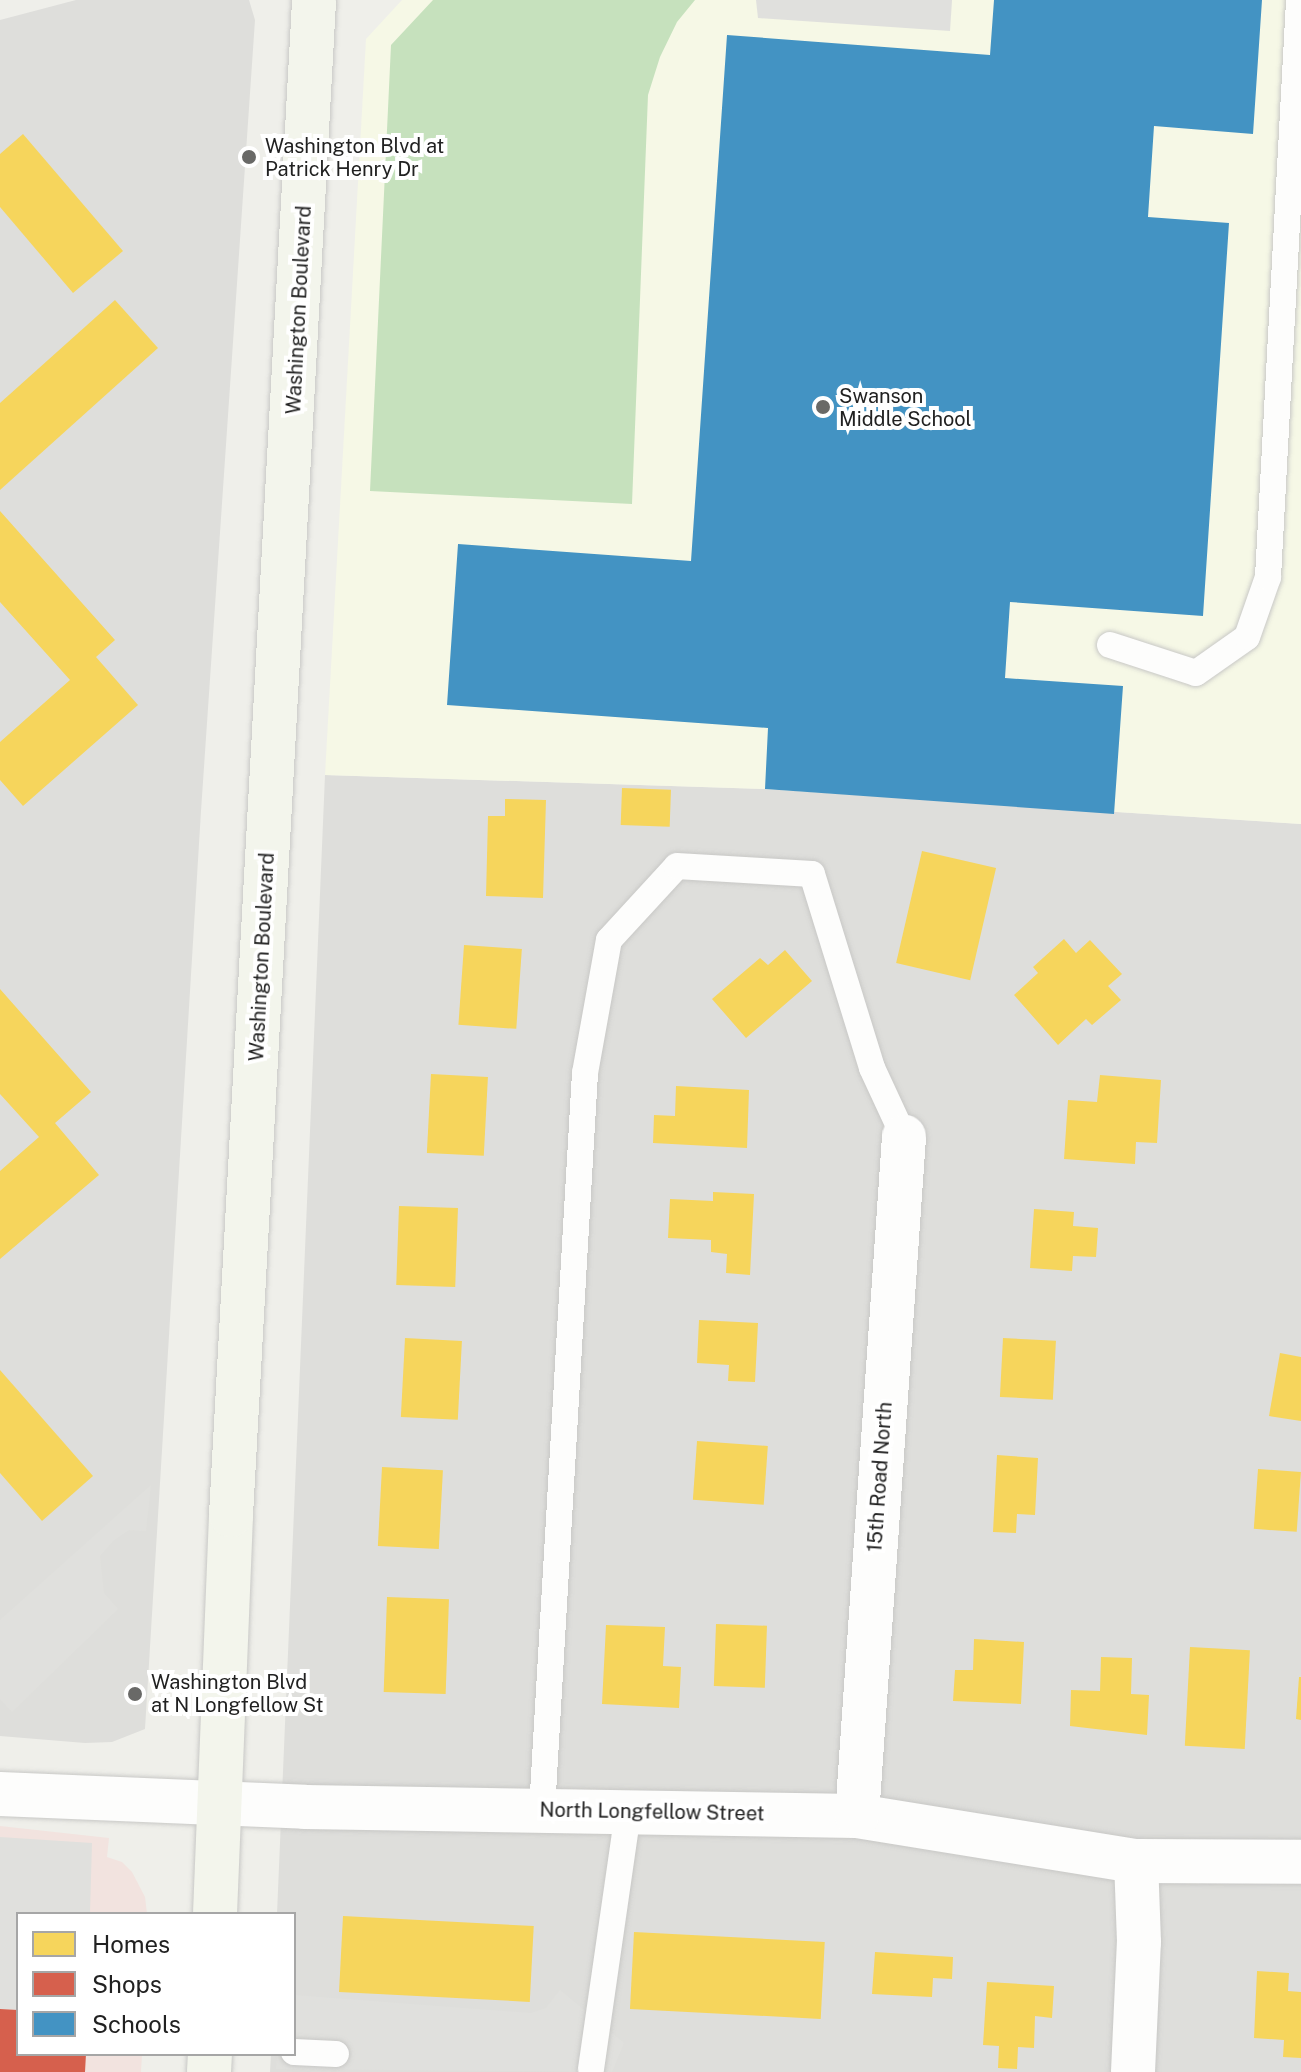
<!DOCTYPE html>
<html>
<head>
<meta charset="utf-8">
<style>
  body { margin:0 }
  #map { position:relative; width:1301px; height:2072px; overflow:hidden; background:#efefea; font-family:"Public Sans",sans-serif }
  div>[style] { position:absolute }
  .residential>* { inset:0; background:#dededb }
  .commercial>* { inset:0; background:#f2e3df }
  .education>* { inset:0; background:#f6f8e6 }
  .forest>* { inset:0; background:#c6e1bd }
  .parking>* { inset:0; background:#e0e0dd }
  .homes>* { inset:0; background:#f6d55c; transform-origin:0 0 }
  .shops>* { inset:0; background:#d6604d }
  .schools>* { inset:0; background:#4393c3 }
  .roads { filter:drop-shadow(0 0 2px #c8c8c6) drop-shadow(0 0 2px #c8c8c6) }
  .service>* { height:26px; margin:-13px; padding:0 13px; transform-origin:13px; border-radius:13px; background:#fdfdfc }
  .minor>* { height:44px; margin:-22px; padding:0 22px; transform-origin:22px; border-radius:22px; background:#fdfdfc }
  .secondary>* { height:44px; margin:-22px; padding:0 22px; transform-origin:22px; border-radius:22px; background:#f3f5ec }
  .dots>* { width:22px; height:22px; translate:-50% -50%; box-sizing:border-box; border:4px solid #fff; border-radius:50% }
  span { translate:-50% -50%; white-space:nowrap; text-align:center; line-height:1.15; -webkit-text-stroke:8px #fff; paint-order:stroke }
  .poi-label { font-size:20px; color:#212121 }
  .left { translate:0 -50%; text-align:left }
  .street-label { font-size:20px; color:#212121 }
  .legend { position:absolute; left:16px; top:1912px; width:280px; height:144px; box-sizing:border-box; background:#fff; border:2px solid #a6a6a6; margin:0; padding:10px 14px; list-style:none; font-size:24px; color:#212121 }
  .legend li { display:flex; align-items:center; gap:16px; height:40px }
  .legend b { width:40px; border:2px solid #a6a6a6 }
</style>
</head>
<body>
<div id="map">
  <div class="residential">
    <div style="clip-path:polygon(76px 0,249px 0,255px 20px,201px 811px,145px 1729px,112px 1742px,85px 1743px,0 1736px,0 20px)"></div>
    <div style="clip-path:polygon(325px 775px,765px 789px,1301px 824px,1301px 2072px,270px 2072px,271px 2054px,294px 2054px,294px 1914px,277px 1914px)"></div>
  </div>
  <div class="commercial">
    <div style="clip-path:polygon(0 1826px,109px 1838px,107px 1857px,122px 1862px,132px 1872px,145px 1897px,147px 1914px,18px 1914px,18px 2054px,142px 2054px,141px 2072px,0 2072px)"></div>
  </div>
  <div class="education">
    <div style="clip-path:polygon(402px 0,1301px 0,1301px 824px,765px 789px,325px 775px,366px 39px)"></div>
  </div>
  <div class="forest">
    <div style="clip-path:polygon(433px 0,695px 0,677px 22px,660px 57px,648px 95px,632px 504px,370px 491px,391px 45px)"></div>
  </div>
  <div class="parking">
    <div style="clip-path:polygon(756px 0,952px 0,950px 31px,758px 18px)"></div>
    <div style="clip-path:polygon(151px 1485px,146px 1531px,129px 1530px,113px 1541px,100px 1556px,104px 1593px,118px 1609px,12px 1712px,0 1699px,0 1620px)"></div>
    <div style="clip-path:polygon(0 1837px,92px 1843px,90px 1914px,18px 1914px,18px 2010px,0 2009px)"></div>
    <div style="clip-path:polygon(560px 1990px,624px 2043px,612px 2072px,276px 2069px,277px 2054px,294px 2054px,294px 1995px,531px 2013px,546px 2008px)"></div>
  </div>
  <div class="homes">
    <div style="clip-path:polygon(23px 134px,123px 251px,73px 293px,0 207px,0 154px)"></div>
    <div style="clip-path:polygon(115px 300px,158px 348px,0 490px,0 403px)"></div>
    <div style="clip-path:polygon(0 511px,115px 640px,96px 657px,138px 705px,23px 806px,0 780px,0 742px,70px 680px,0 602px)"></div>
    <div style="left:622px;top:788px;width:49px;height:37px;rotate:2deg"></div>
    <div style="clip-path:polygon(505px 799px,546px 800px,543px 898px,486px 896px,488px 816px,505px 816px)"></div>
    <div style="left:922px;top:851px;width:76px;height:115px;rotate:13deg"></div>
    <div style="clip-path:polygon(1064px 939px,1076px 953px,1090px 940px,1122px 974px,1108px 986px,1121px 1000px,1092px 1025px,1086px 1019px,1058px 1045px,1014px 995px,1038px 973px,1033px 967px)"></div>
    <div style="left:464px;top:945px;width:58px;height:80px;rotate:4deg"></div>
    <div style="clip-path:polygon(785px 950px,812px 981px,746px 1038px,712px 999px,760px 958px,768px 965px)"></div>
    <div style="clip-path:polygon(0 989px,91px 1092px,55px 1123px,99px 1175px,0 1259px,0 1171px,39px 1137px,0 1094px)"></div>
    <div style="left:431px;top:1074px;width:57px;height:79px;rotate:3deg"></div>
    <div style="clip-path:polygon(1100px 1075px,1161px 1080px,1157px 1143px,1136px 1142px,1135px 1164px,1064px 1159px,1068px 1100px,1097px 1102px)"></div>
    <div style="clip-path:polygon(676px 1086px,749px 1090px,747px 1148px,653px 1143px,654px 1115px,675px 1116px)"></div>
    <div style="clip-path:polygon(713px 1192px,754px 1194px,750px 1275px,726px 1273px,727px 1254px,711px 1252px,711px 1240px,668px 1238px,670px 1199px,713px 1201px)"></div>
    <div style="left:399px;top:1206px;width:59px;height:79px;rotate:2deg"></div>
    <div style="clip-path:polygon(1034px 1209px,1074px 1212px,1073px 1226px,1098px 1228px,1096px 1257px,1073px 1256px,1072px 1271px,1030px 1268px)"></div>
    <div style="clip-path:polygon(699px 1320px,758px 1323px,755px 1382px,728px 1381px,729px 1365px,697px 1363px)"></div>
    <div style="left:405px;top:1338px;width:57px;height:79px;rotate:3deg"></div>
    <div style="left:1003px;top:1338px;width:53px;height:59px;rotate:3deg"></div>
    <div style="clip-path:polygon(1280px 1353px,1301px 1357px,1301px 1421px,1269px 1416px)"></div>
    <div style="clip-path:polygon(0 1370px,93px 1476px,42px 1521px,0 1473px)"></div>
    <div style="left:697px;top:1441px;width:71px;height:59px;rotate:4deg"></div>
    <div style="clip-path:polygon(997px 1455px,1038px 1458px,1035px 1515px,1017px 1514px,1016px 1533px,993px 1532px)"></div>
    <div style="left:382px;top:1467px;width:61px;height:79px;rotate:3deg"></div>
    <div style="left:1258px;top:1469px;width:43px;height:60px;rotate:4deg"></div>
    <div style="left:387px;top:1597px;width:62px;height:95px;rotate:2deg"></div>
    <div style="left:716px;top:1624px;width:51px;height:62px;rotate:2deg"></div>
    <div style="clip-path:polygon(606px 1625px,665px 1627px,663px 1666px,681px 1667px,679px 1708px,602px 1704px)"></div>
    <div style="clip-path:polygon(974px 1639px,1024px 1642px,1021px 1704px,953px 1701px,955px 1670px,973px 1670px)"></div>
    <div style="left:1190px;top:1647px;width:60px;height:99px;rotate:3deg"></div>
    <div style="clip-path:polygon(1101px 1657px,1132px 1658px,1131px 1694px,1149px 1695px,1147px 1735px,1070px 1726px,1071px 1690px,1100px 1691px)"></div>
    <div style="clip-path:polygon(1299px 1677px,1301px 1677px,1301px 1720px,1296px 1719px)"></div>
    <div style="left:343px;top:1916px;width:191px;height:76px;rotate:3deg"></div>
    <div style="left:634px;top:1932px;width:191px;height:77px;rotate:3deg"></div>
    <div style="clip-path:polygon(875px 1952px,953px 1957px,952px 1979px,933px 1978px,932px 1997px,872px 1994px)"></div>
    <div style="clip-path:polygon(1257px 1971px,1289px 1973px,1288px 1991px,1301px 1992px,1301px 2058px,1283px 2057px,1284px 2040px,1254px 2038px)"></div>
    <div style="clip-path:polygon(987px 1982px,1054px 1986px,1052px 2018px,1035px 2016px,1034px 2048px,1018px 2047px,1017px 2069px,998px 2068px,999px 2046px,983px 2045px)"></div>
  </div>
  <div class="shops">
    <div style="clip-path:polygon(0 2009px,18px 2010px,18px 2054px,86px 2054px,85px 2072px,0 2072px)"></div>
  </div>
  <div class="schools">
    <div style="clip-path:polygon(994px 0,1262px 0,1253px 134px,1154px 126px,1148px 217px,1229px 223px,1203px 616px,1010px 602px,1005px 678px,1123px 686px,1114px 814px,765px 789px,768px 728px,447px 705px,458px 544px,691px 561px,727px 35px,990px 55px)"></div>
  </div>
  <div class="roads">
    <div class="service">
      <div style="left:1110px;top:645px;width:90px;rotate:18deg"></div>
      <div style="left:1196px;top:673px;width:62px;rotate:-35.2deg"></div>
      <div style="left:1247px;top:637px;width:64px;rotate:-70.7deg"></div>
      <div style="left:1268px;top:577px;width:578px;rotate:-86.92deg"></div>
      <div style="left:542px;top:1810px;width:738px;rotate:-86.66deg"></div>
      <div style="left:585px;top:1073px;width:135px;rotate:-79.8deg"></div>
      <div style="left:609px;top:940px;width:100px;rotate:-47.4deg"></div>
      <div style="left:677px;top:866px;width:135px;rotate:3.4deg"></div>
      <div style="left:812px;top:874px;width:203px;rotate:72.8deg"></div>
      <div style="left:872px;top:1068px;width:76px;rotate:65.1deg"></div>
      <div style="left:294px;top:2052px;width:42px;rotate:2.7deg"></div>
      <div style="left:591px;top:2069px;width:260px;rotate:-81.8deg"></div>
    </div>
    <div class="minor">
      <div style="left:0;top:1794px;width:305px;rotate:2.4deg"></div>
      <div style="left:305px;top:1807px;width:552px;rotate:0.93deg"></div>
      <div style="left:857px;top:1816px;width:283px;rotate:9.2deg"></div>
      <div style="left:1136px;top:1861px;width:165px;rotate:0.3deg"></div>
      <div style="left:857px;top:1816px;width:681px;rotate:-86.04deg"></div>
      <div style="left:1133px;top:2072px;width:130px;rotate:-87.4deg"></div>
      <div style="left:1139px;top:1942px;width:81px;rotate:-92.1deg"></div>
    </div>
    <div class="secondary">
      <div style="left:215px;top:1914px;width:399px;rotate:-87.7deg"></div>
      <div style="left:231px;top:1515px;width:1517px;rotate:-86.86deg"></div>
      <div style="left:209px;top:2072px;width:18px;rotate:-87deg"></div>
    </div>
  </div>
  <div class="dots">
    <div style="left:249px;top:157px;background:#696967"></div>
    <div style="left:823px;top:407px;background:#696967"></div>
    <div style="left:135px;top:1694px;background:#696967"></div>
  </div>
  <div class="poi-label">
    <span class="left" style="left:265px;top:158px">Washington Blvd at<br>Patrick Henry Dr</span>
    <span class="left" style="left:839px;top:408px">Swanson<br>Middle School</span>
    <span class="left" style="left:151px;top:1694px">Washington Blvd<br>at N Longfellow St</span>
  </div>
  <div class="street-label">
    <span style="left:299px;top:310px;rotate:-87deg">Washington Boulevard</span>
    <span style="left:262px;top:957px;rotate:-87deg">Washington Boulevard</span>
    <span style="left:880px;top:1477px;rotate:-86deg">15th Road North</span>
    <span style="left:652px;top:1812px;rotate:1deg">North Longfellow Street</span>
  </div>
  <ul class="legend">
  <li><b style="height:22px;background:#f6d55c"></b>Homes</li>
  <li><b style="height:22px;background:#d6604d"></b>Shops</li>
  <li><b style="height:22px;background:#4393c3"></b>Schools</li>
  </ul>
</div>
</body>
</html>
